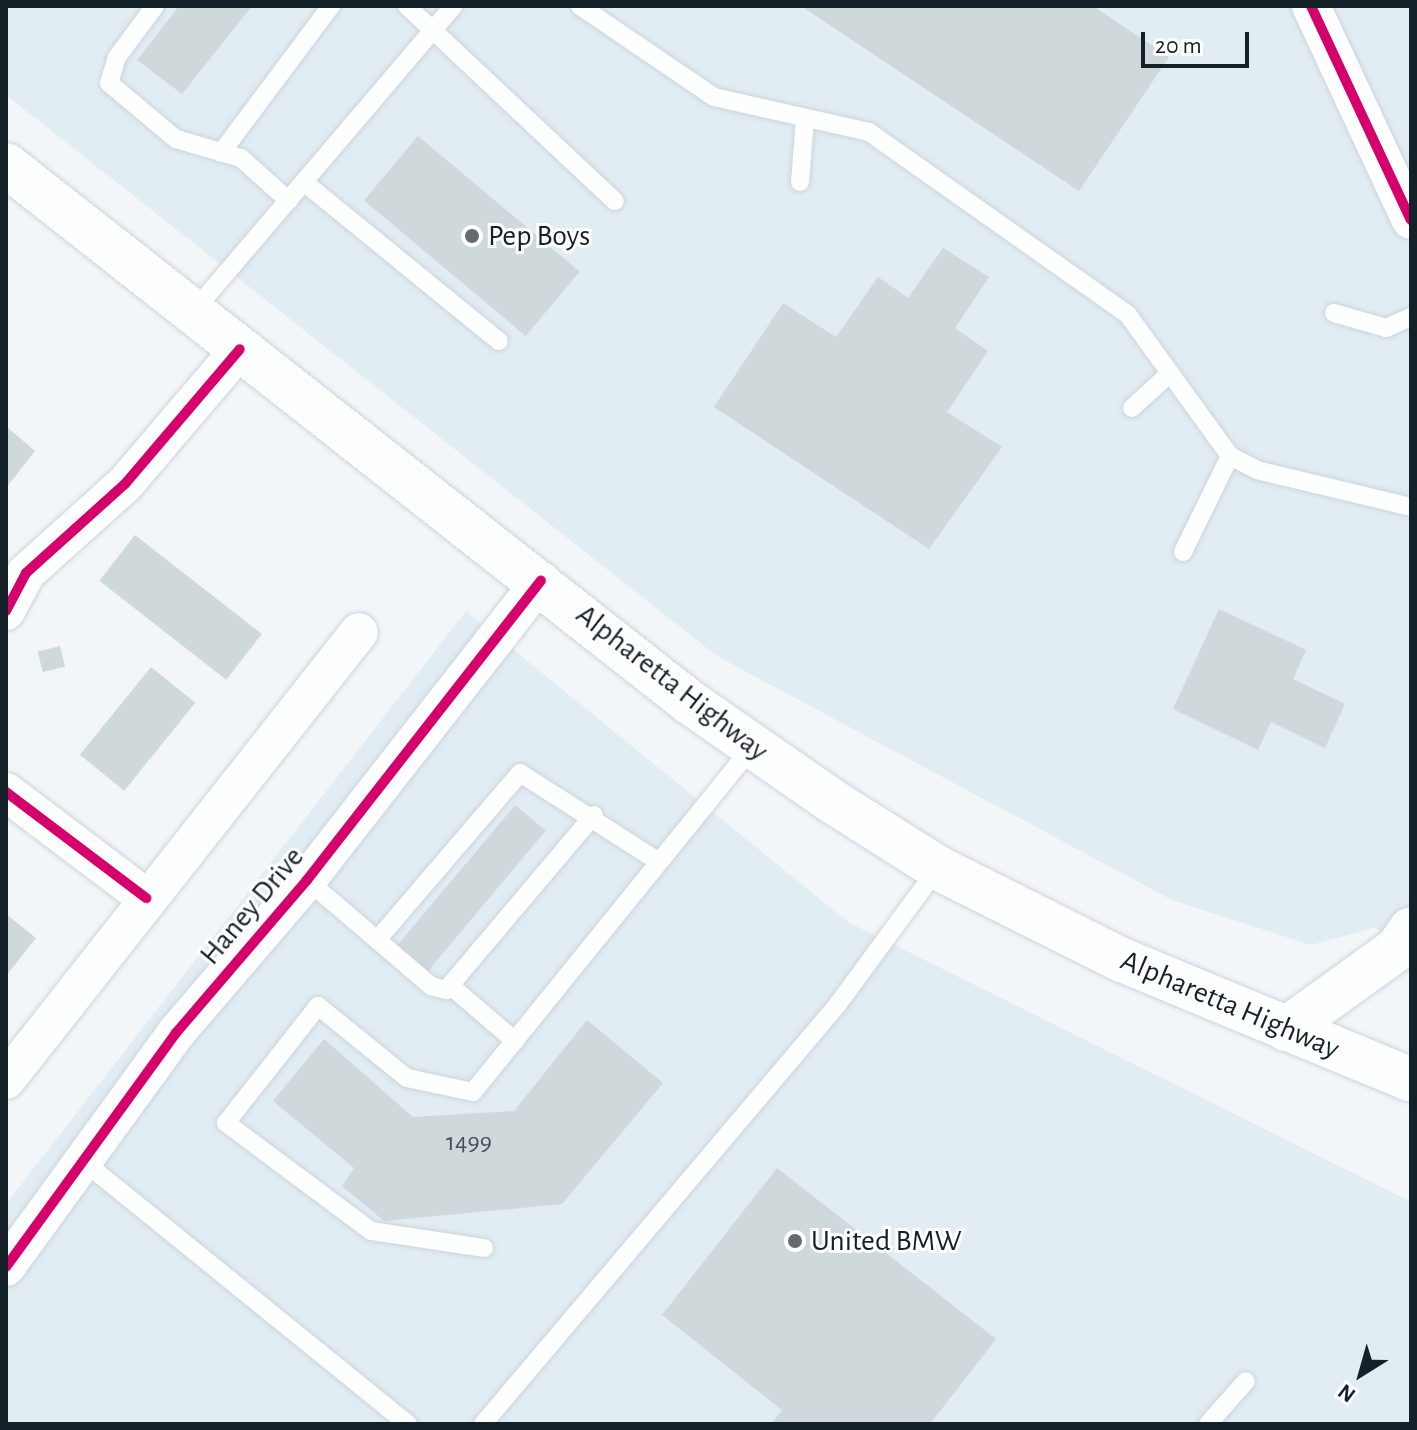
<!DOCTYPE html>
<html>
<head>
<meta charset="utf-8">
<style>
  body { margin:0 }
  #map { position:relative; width:1417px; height:1430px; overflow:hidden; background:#f3f6f9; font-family:"Alegreya Sans",sans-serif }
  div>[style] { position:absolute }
  .built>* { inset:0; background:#e1ecf3 }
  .building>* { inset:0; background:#cfd8db; transform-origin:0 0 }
  .roads { filter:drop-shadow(0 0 2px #cdd4da) drop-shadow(0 0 2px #cdd4da) }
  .service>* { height:18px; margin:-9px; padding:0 9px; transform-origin:9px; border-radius:9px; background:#fdfefe }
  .minor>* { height:38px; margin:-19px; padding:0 19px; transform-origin:19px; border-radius:19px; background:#fdfefe }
  .trunk>* { height:44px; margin:-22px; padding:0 22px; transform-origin:22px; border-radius:22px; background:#fdfefe }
  .cycleway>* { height:10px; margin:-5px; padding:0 5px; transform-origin:5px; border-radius:5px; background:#d6006c }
  .dots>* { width:22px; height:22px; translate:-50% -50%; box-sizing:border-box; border:4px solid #fff; border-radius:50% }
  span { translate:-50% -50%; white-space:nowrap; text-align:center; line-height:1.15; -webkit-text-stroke:6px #fff; paint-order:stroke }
  .number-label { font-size:26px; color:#444f56 }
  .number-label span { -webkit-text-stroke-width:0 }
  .poi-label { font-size:30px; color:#152129 }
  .left { translate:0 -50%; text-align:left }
  .street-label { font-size:30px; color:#152129 }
  .frame { position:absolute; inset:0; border:8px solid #152129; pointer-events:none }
  .north { position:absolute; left:1321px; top:1334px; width:80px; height:80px; -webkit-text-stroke:6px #fff; paint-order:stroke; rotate:217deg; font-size:22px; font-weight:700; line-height:32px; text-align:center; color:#152129 }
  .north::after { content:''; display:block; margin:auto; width:28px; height:36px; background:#152129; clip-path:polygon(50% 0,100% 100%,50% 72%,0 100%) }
  .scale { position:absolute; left:1141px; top:32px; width:108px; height:36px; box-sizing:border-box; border:4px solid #152129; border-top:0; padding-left:10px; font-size:24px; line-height:28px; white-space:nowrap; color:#152129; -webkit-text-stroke:6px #fff; paint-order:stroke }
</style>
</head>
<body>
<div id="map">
  <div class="built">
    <div style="clip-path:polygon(6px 6px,1411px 6px,1411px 943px,1374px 928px,1311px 945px,1172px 900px,717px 656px,6px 95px)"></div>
    <div style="clip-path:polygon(466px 611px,848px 922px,1411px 1202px,1411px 1424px,6px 1424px,6px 1204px)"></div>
  </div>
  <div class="building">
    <div style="clip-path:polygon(179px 6px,252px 6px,182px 94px,137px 60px)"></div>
    <div style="clip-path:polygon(801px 6px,1093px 6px,1169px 57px,1079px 191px)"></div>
    <div style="left:418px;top:136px;width:211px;height:84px;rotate:40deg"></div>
    <div style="clip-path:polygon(943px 248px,989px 277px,955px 328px,988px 351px,947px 412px,1002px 447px,929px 549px,714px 407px,783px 303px,836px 337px,878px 277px,908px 298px)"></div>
    <div style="clip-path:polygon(6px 426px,35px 451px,6px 488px)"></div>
    <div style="left:135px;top:535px;width:161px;height:58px;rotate:38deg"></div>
    <div style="clip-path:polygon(1219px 609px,1306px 650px,1293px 679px,1345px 704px,1325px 748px,1271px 722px,1258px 750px,1173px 709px)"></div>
    <div style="left:60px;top:646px;width:21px;height:23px;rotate:76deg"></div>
    <div style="left:151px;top:667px;width:57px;height:113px;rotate:39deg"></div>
    <div style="left:515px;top:805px;width:40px;height:184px;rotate:40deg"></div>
    <div style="clip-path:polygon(6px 914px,36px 938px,6px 976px)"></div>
    <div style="clip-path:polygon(587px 1020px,663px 1083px,562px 1204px,384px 1221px,342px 1186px,354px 1168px,273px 1101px,324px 1039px,413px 1117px,514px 1111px)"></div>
    <div style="clip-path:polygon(777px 1168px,996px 1339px,930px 1424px,771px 1424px,782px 1410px,662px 1315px)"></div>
  </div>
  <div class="roads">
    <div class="service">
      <div style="left:155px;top:6px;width:64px;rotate:126.7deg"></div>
      <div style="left:117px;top:57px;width:27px;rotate:107deg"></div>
      <div style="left:109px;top:83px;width:87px;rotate:39.9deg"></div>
      <div style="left:176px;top:139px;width:68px;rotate:16.3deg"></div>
      <div style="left:241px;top:158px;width:64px;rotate:41.9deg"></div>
      <div style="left:407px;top:6px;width:285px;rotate:43.2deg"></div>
      <div style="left:580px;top:6px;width:162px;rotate:34.2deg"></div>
      <div style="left:714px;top:97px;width:159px;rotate:12.7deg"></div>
      <div style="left:869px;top:132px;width:317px;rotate:35.2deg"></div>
      <div style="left:1128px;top:315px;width:174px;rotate:54.1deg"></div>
      <div style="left:221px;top:153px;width:184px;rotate:-53.2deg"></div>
      <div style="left:800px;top:182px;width:64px;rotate:-85.5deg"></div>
      <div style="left:305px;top:183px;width:250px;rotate:39.2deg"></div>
      <div style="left:193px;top:312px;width:402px;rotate:-49.6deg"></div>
      <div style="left:1334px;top:313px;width:54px;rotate:16.1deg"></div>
      <div style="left:1386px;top:328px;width:27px;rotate:-24deg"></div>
      <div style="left:1132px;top:408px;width:52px;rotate:-42.6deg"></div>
      <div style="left:1183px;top:552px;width:107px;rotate:-63.9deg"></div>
      <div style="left:1230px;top:456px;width:30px;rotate:27deg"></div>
      <div style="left:1257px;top:470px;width:158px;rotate:13.5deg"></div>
      <div style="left:307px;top:880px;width:163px;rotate:40.5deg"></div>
      <div style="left:431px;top:986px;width:16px;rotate:15deg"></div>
      <div style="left:446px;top:990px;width:229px;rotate:-49.8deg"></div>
      <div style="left:377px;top:940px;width:220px;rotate:-49.4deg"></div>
      <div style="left:520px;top:773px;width:165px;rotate:32.6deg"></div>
      <div style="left:452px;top:987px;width:83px;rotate:40.6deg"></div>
      <div style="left:83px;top:1161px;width:418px;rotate:39deg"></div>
      <div style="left:484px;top:1248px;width:114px;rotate:-171.4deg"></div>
      <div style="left:371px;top:1231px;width:181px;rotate:-143.3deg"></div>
      <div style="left:226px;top:1123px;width:149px;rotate:-51.8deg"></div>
      <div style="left:318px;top:1006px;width:114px;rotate:39deg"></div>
      <div style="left:407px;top:1078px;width:67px;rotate:12deg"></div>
      <div style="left:473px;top:1092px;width:443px;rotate:-51deg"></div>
      <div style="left:483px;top:1424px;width:550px;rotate:-49.79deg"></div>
      <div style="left:838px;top:1004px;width:169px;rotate:-53.7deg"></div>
      <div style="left:1208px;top:1424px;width:57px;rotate:-48.5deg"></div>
    </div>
    <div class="minor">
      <div style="left:1311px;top:6px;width:236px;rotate:65deg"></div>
      <div style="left:6px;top:611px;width:43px;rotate:-62.2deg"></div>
      <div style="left:26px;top:573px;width:133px;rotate:-42deg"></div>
      <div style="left:125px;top:484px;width:177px;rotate:-49.6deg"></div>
      <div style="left:6px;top:792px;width:176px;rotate:37.1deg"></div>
      <div style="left:6px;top:1080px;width:570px;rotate:-51.76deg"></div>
      <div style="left:6px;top:1267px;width:289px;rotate:-54deg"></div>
      <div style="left:176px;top:1033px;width:201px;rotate:-49.4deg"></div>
      <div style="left:307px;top:880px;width:380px;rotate:-52deg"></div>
    </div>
    <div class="trunk">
      <div style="left:6px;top:165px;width:867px;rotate:38.16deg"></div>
      <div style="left:688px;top:701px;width:175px;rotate:34.8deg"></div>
      <div style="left:832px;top:801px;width:125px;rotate:32.3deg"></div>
      <div style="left:938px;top:868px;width:206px;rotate:26.6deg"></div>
      <div style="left:1122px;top:960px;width:313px;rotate:22.5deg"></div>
      <div style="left:1286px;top:1029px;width:137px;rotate:-35.8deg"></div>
      <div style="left:1397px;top:949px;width:24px;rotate:-55deg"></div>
    </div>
  </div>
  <div class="cycleway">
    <div style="left:1311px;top:6px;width:236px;rotate:65deg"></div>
    <div style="left:6px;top:611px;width:43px;rotate:-62.2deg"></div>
    <div style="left:26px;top:573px;width:133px;rotate:-42deg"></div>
    <div style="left:125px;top:484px;width:177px;rotate:-49.6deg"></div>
    <div style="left:6px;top:792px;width:176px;rotate:37.1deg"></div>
    <div style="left:6px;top:1267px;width:289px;rotate:-54deg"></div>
    <div style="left:176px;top:1033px;width:201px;rotate:-49.4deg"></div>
    <div style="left:307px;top:880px;width:380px;rotate:-52deg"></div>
  </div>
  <div class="dots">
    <div style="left:472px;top:236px;background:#636c72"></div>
    <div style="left:795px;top:1241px;background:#636c72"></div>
  </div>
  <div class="number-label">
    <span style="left:469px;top:1143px">1499</span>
  </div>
  <div class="poi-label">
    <span class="left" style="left:488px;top:236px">Pep Boys</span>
    <span class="left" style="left:811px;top:1241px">United BMW</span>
  </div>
  <div class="street-label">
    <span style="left:672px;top:683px;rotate:38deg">Alpharetta Highway</span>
    <span style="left:252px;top:906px;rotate:-50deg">Haney Drive</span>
    <span style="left:1230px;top:1005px;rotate:23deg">Alpharetta Highway</span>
  </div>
  <div class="frame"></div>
  <div class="north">N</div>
  <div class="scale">20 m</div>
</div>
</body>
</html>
